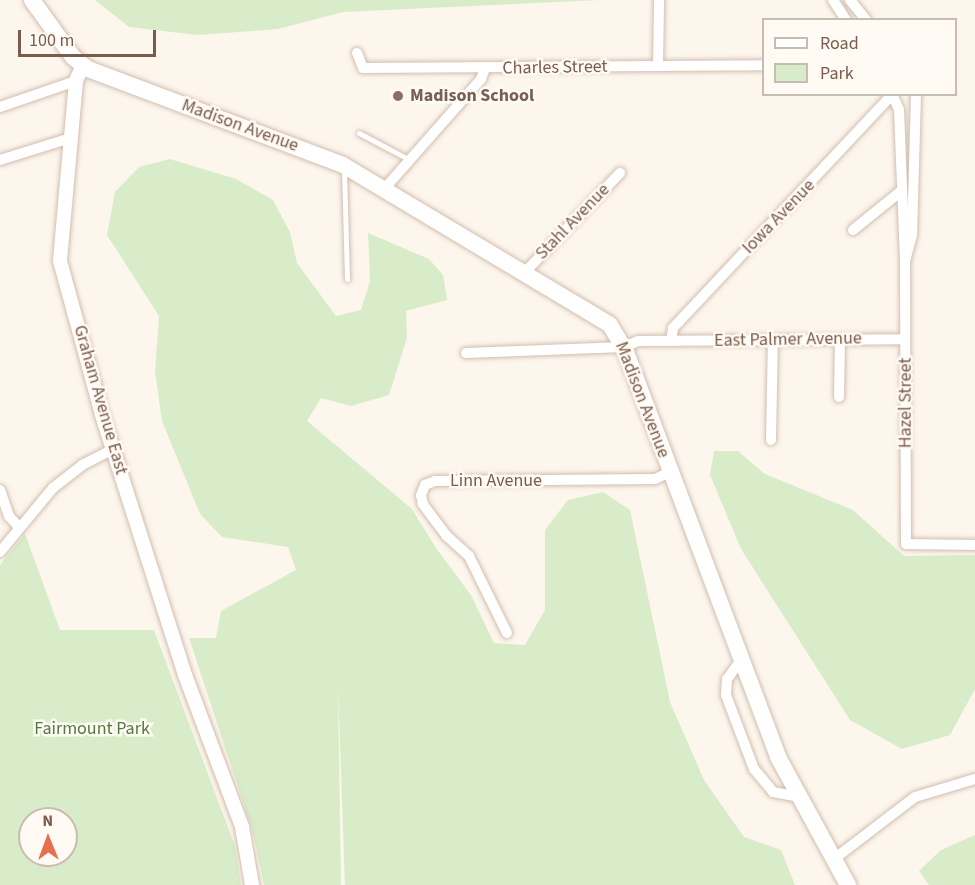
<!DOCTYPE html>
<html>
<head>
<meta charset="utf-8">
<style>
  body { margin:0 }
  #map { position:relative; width:975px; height:885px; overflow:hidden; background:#fdf6ec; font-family:"Source Sans 3",sans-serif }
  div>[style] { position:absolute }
  .green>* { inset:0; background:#d8ecc9 }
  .roads { filter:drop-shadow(0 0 2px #d1beb0) drop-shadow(0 0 2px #d1beb0) }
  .service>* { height:5px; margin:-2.5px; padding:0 2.5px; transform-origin:2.5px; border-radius:2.5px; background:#fff }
  .minor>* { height:10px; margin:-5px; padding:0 5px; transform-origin:5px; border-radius:5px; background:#fff }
  .tertiary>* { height:14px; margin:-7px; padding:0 7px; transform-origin:7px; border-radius:7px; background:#fff }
  .secondary>* { height:16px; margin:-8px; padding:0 8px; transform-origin:8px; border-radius:8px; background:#fff }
  .dots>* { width:16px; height:16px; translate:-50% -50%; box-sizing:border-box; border:3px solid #fffaf3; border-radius:50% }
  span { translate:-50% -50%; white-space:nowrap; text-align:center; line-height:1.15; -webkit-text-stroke:5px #fffaf3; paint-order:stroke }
  .street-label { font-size:18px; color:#7a5c4d }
  .education-label { font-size:18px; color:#785e54; font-weight:700 }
  .left { translate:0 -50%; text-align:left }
  .park-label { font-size:18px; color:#537a41 }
  .legend { position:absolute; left:762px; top:18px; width:195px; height:78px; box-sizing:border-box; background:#fffaf3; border:2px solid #cabbb1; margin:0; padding:8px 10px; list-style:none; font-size:18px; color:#7a5c4d }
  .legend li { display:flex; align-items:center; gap:12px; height:30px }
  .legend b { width:30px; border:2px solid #cabbb1 }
  .north { position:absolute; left:18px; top:807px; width:60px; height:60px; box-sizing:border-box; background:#fffaf3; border:2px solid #cabbb1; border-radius:50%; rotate:359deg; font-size:16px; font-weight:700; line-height:24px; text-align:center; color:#7a5c4d }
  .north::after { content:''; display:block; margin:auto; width:21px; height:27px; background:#e76f51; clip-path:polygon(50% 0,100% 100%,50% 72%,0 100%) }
  .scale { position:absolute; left:18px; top:30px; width:138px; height:27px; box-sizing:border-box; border:3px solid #7a5c4d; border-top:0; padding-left:8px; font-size:18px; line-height:21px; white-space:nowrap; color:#7a5c4d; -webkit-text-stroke:4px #fffaf3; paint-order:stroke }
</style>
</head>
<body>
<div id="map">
  <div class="green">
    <div style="clip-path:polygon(95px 0,600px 0,343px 12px,278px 29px,197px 35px,129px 27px)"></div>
    <div style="clip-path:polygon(170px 159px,236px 179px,273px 200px,290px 232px,297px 263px,336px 316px,361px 310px,370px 281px,368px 233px,429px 259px,443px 275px,447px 300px,406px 311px,407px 338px,389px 395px,351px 406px,321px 398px,307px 421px,412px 509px,436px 548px,471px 595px,494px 643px,525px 645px,545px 610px,545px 530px,568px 500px,603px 492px,630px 510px,670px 702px,704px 780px,744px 837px,781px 850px,795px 885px,345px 885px,338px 685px,341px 885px,264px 885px,252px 829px,189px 638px,216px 638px,221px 611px,296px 570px,288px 547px,222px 537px,200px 514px,162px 421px,155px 372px,159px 316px,107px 235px,115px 192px,139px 167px)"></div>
    <div style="clip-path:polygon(714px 451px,738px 451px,765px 474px,853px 510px,904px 556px,975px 555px,975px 689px,950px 735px,902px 749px,850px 720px,741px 549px,710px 475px)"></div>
    <div style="clip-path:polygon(evenodd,25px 534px,60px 630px,154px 630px,235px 846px,241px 885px,0 885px,0 565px,25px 534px,30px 819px,66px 819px,66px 855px,30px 855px,30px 819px)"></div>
    <div style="clip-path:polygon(975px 835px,975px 885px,929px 885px,919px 871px,941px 850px)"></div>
  </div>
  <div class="roads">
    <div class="service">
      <div style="left:359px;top:133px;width:58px;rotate:27.9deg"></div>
      <div style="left:344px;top:170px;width:109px;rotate:88.4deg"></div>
    </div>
    <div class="minor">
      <div style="left:833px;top:0;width:24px;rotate:57deg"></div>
      <div style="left:850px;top:0;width:26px;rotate:51deg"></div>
      <div style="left:357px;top:53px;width:16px;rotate:68deg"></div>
      <div style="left:363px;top:68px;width:401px;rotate:-0.4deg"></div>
      <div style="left:658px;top:66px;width:66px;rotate:-89.1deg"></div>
      <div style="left:892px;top:94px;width:17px;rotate:66deg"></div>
      <div style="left:899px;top:110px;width:152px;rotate:87.7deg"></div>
      <div style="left:916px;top:94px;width:141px;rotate:91.6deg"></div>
      <div style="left:912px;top:235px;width:28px;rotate:105deg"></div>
      <div style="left:905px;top:262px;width:282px;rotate:89.8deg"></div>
      <div style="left:906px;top:544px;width:69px;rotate:0.8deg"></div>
      <div style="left:0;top:107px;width:80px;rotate:-18.9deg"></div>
      <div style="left:0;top:160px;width:73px;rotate:-17.4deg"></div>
      <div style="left:385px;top:188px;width:145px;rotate:-48.6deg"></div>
      <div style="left:481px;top:79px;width:12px;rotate:-70deg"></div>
      <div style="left:853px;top:230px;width:60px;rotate:-39deg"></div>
      <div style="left:526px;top:271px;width:136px;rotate:-46.2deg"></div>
      <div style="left:671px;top:341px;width:13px;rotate:-81deg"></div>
      <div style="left:673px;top:328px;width:320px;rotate:-46.8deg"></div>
      <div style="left:466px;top:353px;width:158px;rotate:-2.2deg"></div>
      <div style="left:624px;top:347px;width:15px;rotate:-23deg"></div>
      <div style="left:638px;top:341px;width:267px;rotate:-0.4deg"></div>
      <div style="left:839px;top:397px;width:57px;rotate:-89deg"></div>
      <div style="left:771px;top:440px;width:100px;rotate:-88.9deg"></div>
      <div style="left:0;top:490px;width:28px;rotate:71deg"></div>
      <div style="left:9px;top:516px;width:15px;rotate:48deg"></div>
      <div style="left:0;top:552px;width:83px;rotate:-50.4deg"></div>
      <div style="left:53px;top:488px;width:37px;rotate:-38deg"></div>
      <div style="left:82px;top:465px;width:35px;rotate:-27deg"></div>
      <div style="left:507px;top:633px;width:86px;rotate:-116.3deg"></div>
      <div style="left:469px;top:556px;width:31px;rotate:-138deg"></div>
      <div style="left:446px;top:535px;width:39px;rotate:-127deg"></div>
      <div style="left:423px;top:504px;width:9px;rotate:-103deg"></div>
      <div style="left:421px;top:495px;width:11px;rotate:-68deg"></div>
      <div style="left:425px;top:485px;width:11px;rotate:-22deg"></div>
      <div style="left:435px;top:481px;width:220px;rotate:-0.5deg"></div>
      <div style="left:655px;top:479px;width:17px;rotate:-25deg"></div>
      <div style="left:741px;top:660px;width:24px;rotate:126deg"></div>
      <div style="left:727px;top:679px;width:16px;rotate:94deg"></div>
      <div style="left:726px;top:695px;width:79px;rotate:69.3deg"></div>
      <div style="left:754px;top:769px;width:30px;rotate:50deg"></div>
      <div style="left:773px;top:792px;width:26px;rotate:11deg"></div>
      <div style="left:834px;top:859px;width:102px;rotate:-37.4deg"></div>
      <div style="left:915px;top:797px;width:63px;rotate:-16.7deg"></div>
    </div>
    <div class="tertiary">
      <div style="left:83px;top:65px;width:17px;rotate:114deg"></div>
      <div style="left:76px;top:81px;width:181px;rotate:95.1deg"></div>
      <div style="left:60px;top:261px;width:160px;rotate:74.7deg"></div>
      <div style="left:102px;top:415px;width:273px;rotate:72.3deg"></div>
      <div style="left:185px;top:675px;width:162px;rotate:69.4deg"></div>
      <div style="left:242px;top:827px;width:59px;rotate:80.2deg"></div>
    </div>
    <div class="secondary">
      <div style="left:32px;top:0;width:70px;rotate:54.3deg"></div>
      <div style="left:73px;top:57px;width:19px;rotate:39deg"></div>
      <div style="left:88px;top:69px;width:272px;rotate:20.6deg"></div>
      <div style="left:343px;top:165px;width:311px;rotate:30.9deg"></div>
      <div style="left:610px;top:325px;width:31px;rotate:59deg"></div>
      <div style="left:626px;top:352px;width:433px;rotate:69.4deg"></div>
      <div style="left:778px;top:757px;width:146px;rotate:61.3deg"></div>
    </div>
  </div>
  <div class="dots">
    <div style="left:398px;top:96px;background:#8d6e63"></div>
  </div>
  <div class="street-label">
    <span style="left:555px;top:68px;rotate:-1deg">Charles Street</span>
    <span style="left:240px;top:126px;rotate:20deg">Madison Avenue</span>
    <span style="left:779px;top:217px;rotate:-46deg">Iowa Avenue</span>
    <span style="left:573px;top:222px;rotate:-46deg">Stahl Avenue</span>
    <span style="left:788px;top:340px;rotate:-1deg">East Palmer Avenue</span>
    <span style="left:100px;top:400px;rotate:74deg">Graham Avenue East</span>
    <span style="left:642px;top:400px;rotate:69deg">Madison Avenue</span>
    <span style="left:906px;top:403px;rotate:-90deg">Hazel Street</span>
    <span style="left:496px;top:481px">Linn Avenue</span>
  </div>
  <div class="education-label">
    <span class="left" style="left:410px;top:96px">Madison School</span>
  </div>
  <div class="park-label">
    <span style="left:92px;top:729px">Fairmount Park</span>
  </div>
  <ul class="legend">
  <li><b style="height:8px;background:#fff"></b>Road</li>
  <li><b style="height:16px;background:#d8ecc9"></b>Park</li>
  </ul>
  <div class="north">N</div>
  <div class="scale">100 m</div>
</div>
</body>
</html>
